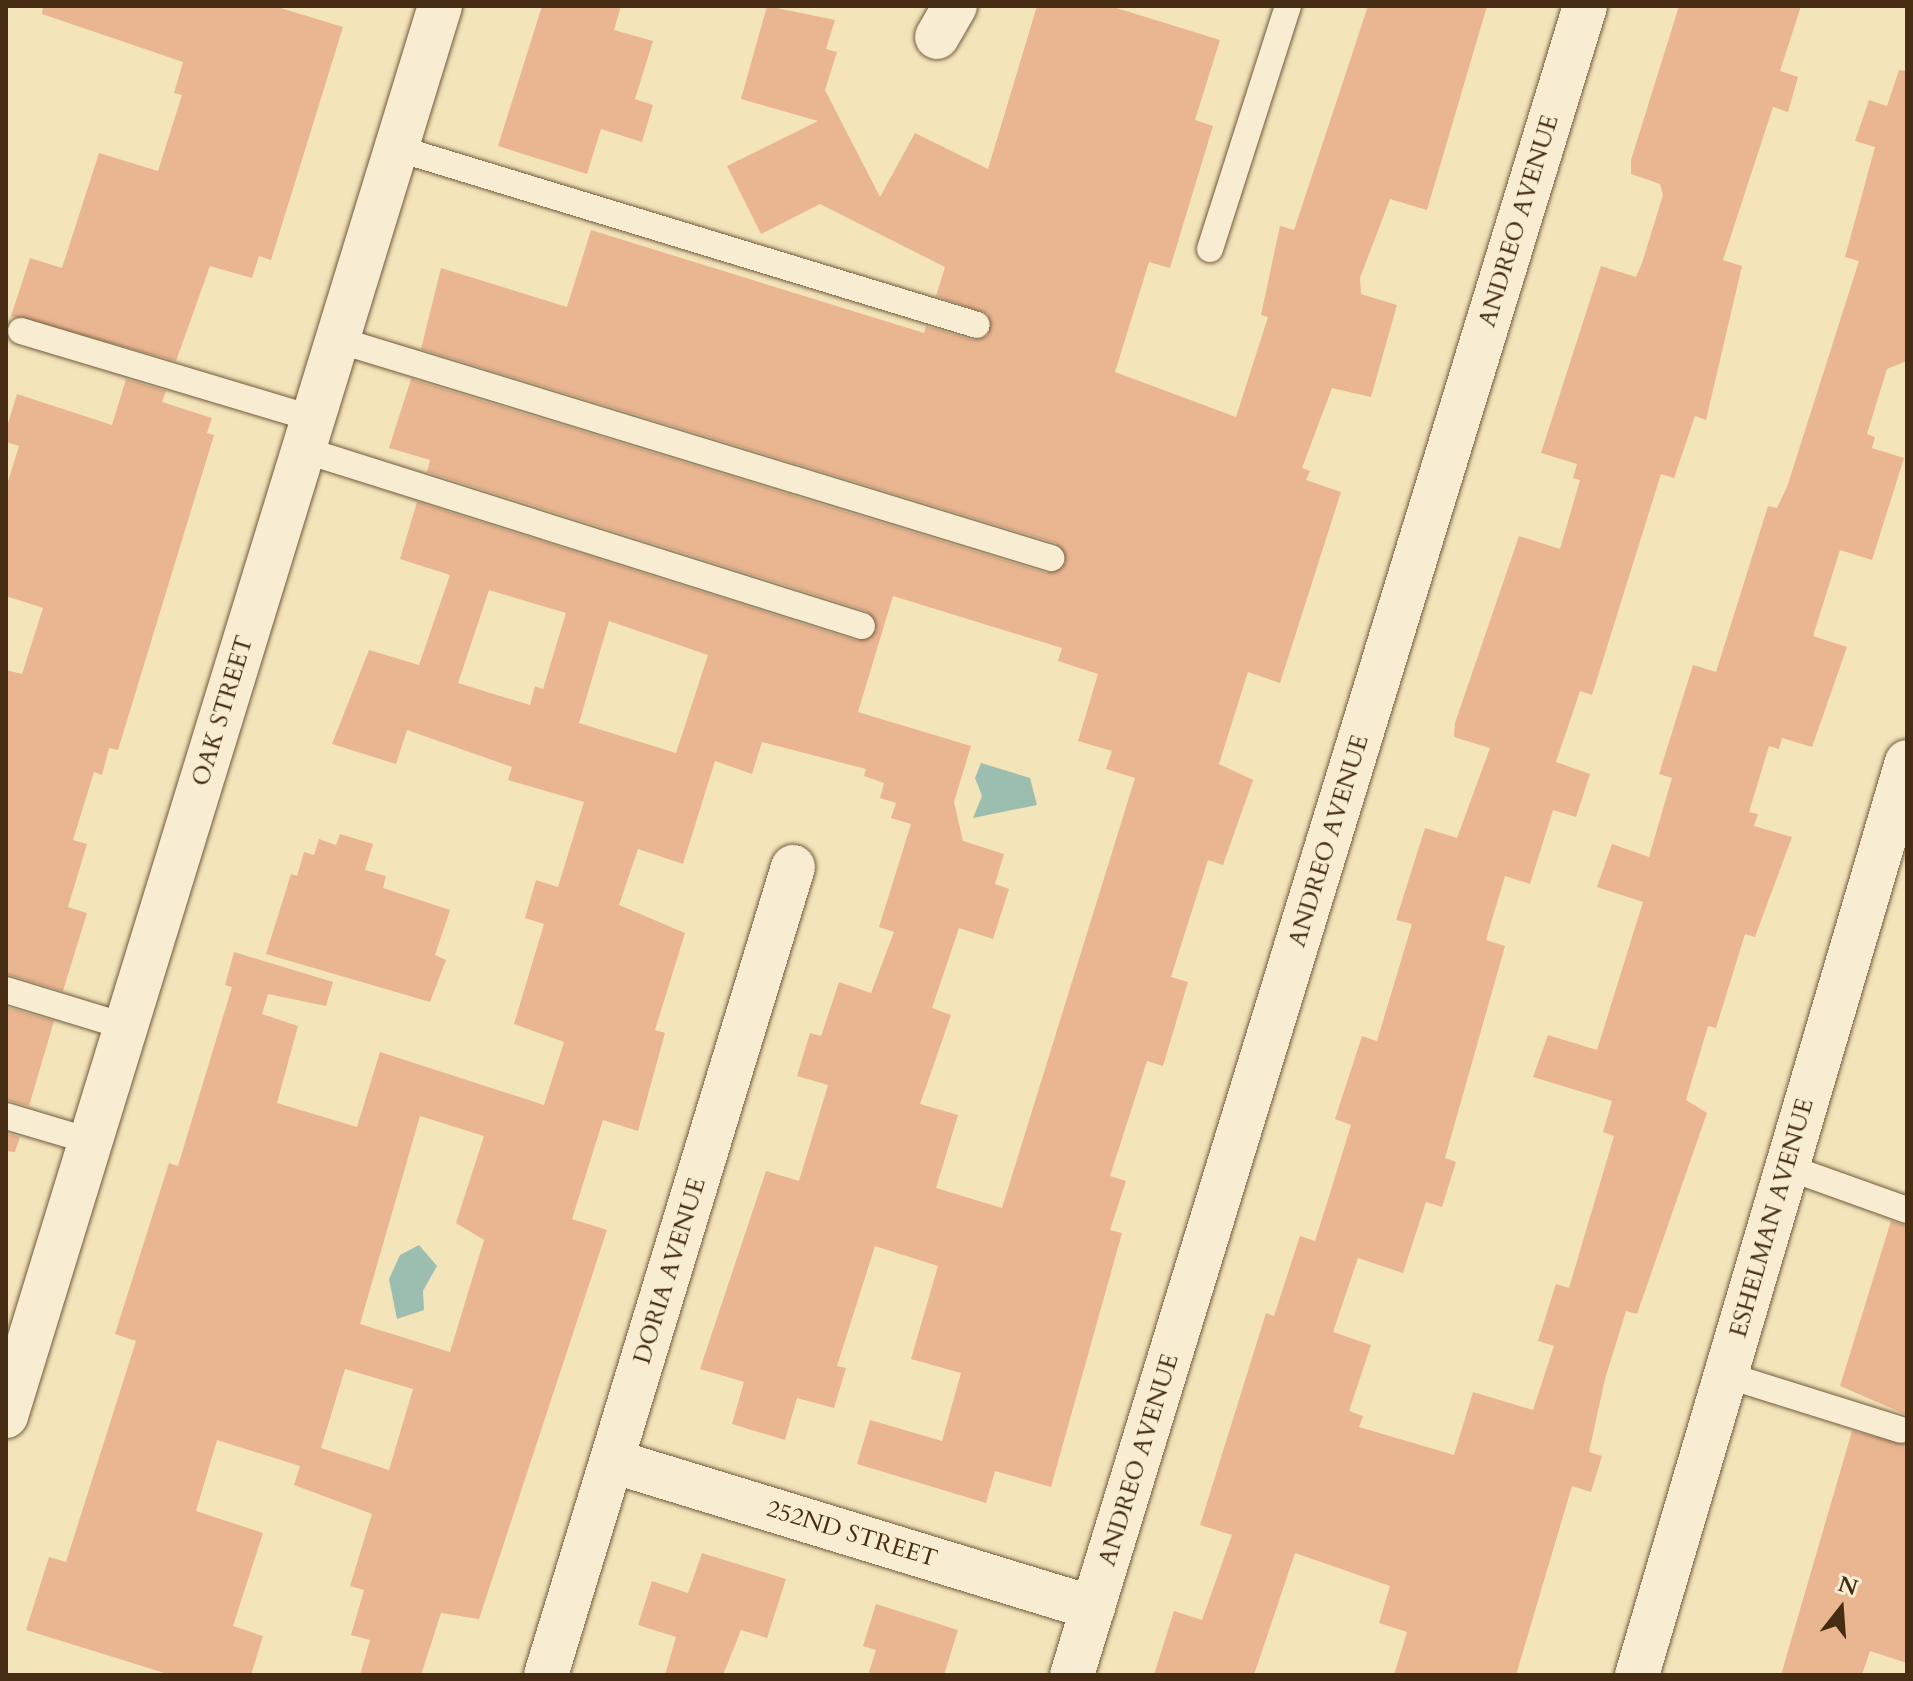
<!DOCTYPE html>
<html>
<head>
<meta charset="utf-8">
<style>
  body { margin:0 }
  #map { position:relative; width:1913px; height:1681px; overflow:hidden; background:#f4e4ba; font-family:Cardo,serif }
  div>[style] { position:absolute }
  .water>* { inset:0; background:#9cbeb1 }
  .building>* { inset:0; background:#eab692 }
  .roads { filter:drop-shadow(0 0 2px #725a3d) drop-shadow(0 0 2px #725a3d) }
  .lane>* { height:26px; margin:-13px; padding:0 13px; transform-origin:13px; border-radius:13px; background:#f8edd2 }
  .street>* { height:44px; margin:-22px; padding:0 22px; transform-origin:22px; border-radius:22px; background:#f8edd2 }
  .secondary>* { height:44px; margin:-22px; padding:0 22px; transform-origin:22px; border-radius:22px; background:#f8edd2 }
  span { translate:-50% -50%; white-space:nowrap; text-align:center; line-height:1.15; -webkit-text-stroke:6px #f8edd2; paint-order:stroke }
  .street-label { font-size:24px; color:#462c13 }
  .frame { position:absolute; inset:0; border:8px solid #462c13; pointer-events:none }
  .north { position:absolute; left:1801px; top:1569px; width:80px; height:80px; -webkit-text-stroke:6px #f8edd2; paint-order:stroke; rotate:17deg; font-size:22px; font-weight:700; line-height:32px; text-align:center; color:#462c13 }
  .north::after { content:''; display:block; margin:auto; width:28px; height:36px; background:#462c13; clip-path:polygon(50% 0,100% 100%,50% 72%,0 100%) }
</style>
</head>
<body>
<div id="map">
  <div class="water">
    <div style="clip-path:polygon(981px 763px,1030px 778px,1037px 805px,973px 818px,982px 796px,975px 778px)"></div>
    <div style="clip-path:polygon(419px 1245px,437px 1266px,423px 1291px,424px 1310px,397px 1319px,389px 1279px,400px 1255px)"></div>
  </div>
  <div class="building">
    <div style="clip-path:polygon(43px 6px,274px 6px,343px 27px,271px 260px,259px 256px,252px 278px,210px 266px,176px 361px,11px 316px,30px 258px,62px 268px,99px 153px,158px 171px,182px 95px,174px 93px,183px 62px,42px 14px)"></div>
    <div style="clip-path:polygon(542px 6px,621px 6px,614px 30px,653px 41px,635px 99px,653px 105px,642px 142px,601px 129px,587px 174px,498px 146px)"></div>
    <div style="clip-path:polygon(evenodd,767px 6px,835px 20px,826px 49px,837px 52px,825px 90px,880px 197px,915px 133px,988px 169px,1037px 6px,1110px 6px,1220px 40px,1195px 120px,1213px 126px,1170px 268px,1149px 262px,1115px 372px,1236px 417px,1268px 317px,1261px 315px,1280px 226px,1294px 230px,1368px 6px,1487px 6px,1427px 210px,1390px 199px,1360px 278px,1361px 294px,1397px 305px,1371px 397px,1332px 388px,1302px 468px,1310px 471px,1306px 480px,1341px 492px,1280px 683px,1248px 672px,1219px 764px,1253px 780px,1223px 865px,1208px 860px,1171px 977px,1188px 982px,1163px 1066px,1147px 1061px,1110px 1176px,1126px 1181px,1110px 1230px,1122px 1233px,1051px 1487px,995px 1471px,986px 1503px,857px 1464px,870px 1420px,942px 1441px,961px 1373px,911px 1359px,938px 1266px,875px 1246px,837px 1366px,846px 1368px,834px 1408px,797px 1398px,785px 1440px,732px 1424px,744px 1382px,700px 1369px,766px 1171px,799px 1181px,828px 1085px,797px 1076px,810px 1033px,821px 1036px,839px 982px,871px 993px,894px 932px,879px 927px,911px 824px,891px 818px,896px 803px,880px 798px,884px 783px,864px 776px,866px 769px,762px 742px,752px 774px,715px 761px,683px 864px,638px 849px,619px 905px,685px 933px,655px 1030px,665px 1033px,638px 1131px,603px 1120px,572px 1219px,607px 1230px,479px 1619px,441px 1613px,421px 1675px,360px 1675px,370px 1640px,351px 1635px,364px 1590px,350px 1586px,372px 1514px,294px 1485px,300px 1466px,217px 1440px,196px 1511px,263px 1533px,233px 1626px,263px 1636px,251px 1675px,171px 1675px,26px 1630px,49px 1557px,66px 1562px,136px 1341px,115px 1334px,169px 1163px,178px 1166px,232px 987px,225px 985px,234px 952px,333px 982px,326px 1006px,268px 994px,262px 1014px,298px 1026px,277px 1103px,357px 1127px,380px 1052px,544px 1105px,564px 1042px,514px 1024px,544px 924px,525px 918px,536px 880px,558px 887px,584px 802px,508px 780px,512px 767px,407px 730px,396px 764px,332px 744px,369px 650px,419px 665px,450px 575px,400px 559px,417px 502px,857px 641px,877px 630px,867px 611px,427px 472px,430px 460px,389px 448px,411px 379px,1046px 573px,1066px 563px,1056px 543px,421px 349px,441px 268px,567px 307px,591px 230px,924px 333px,926px 326px,973px 340px,988px 336px,988px 314px,936px 296px,945px 267px,820px 204px,761px 234px,727px 166px,818px 121px,741px 99px,767px 6px,489px 590px,566px 613px,543px 689px,535px 686px,530px 705px,458px 683px,489px 590px,767px 6px,893px 596px,1062px 648px,1058px 661px,1098px 674px,1078px 741px,1112px 751px,1106px 769px,1135px 778px,1002px 1208px,936px 1188px,958px 1115px,920px 1104px,951px 1015px,932px 1008px,959px 928px,993px 939px,1009px 889px,995px 884px,1004px 854px,963px 841px,954px 802px,971px 746px,858px 712px,893px 596px,767px 6px,609px 621px,708px 655px,676px 753px,579px 723px,609px 621px,767px 6px,420px 1116px,484px 1136px,456px 1223px,484px 1240px,450px 1352px,360px 1324px,420px 1116px,767px 6px,345px 1369px,413px 1389px,389px 1470px,321px 1448px,345px 1369px)"></div>
    <div style="clip-path:polygon(1679px 6px,1801px 6px,1780px 71px,1798px 77px,1788px 112px,1773px 107px,1723px 260px,1742px 266px,1706px 420px,1695px 416px,1674px 478px,1661px 474px,1592px 695px,1580px 691px,1556px 762px,1590px 774px,1576px 817px,1553px 810px,1530px 884px,1505px 876px,1486px 940px,1505px 946px,1445px 1158px,1456px 1162px,1442px 1207px,1426px 1202px,1403px 1273px,1358px 1258px,1333px 1332px,1371px 1345px,1349px 1411px,1363px 1416px,1359px 1427px,1454px 1455px,1473px 1392px,1533px 1410px,1554px 1346px,1538px 1341px,1556px 1284px,1569px 1288px,1614px 1136px,1603px 1132px,1612px 1101px,1533px 1077px,1548px 1035px,1597px 1050px,1643px 902px,1597px 887px,1612px 844px,1649px 857px,1672px 778px,1659px 774px,1693px 665px,1716px 672px,1768px 506px,1777px 508px,1787px 487px,1859px 261px,1845px 257px,1875px 147px,1855px 141px,1869px 100px,1887px 106px,1899px 70px,1907px 71px,1907px 361px,1887px 369px,1867px 434px,1875px 437px,1872px 448px,1904px 458px,1872px 560px,1840px 550px,1813px 636px,1847px 647px,1812px 747px,1782px 738px,1779px 749px,1769px 746px,1749px 812px,1758px 814px,1754px 826px,1792px 837px,1755px 937px,1745px 934px,1716px 1028px,1708px 1026px,1686px 1100px,1707px 1113px,1637px 1314px,1626px 1311px,1605px 1379px,1589px 1452px,1602px 1456px,1591px 1492px,1572px 1486px,1516px 1675px,1394px 1675px,1407px 1632px,1379px 1623px,1390px 1586px,1295px 1553px,1254px 1675px,1154px 1675px,1174px 1611px,1202px 1620px,1232px 1535px,1200px 1525px,1266px 1313px,1274px 1316px,1300px 1236px,1315px 1241px,1331px 1190px,1351px 1125px,1335px 1119px,1362px 1036px,1377px 1041px,1412px 924px,1396px 920px,1425px 828px,1457px 838px,1490px 748px,1454px 737px,1455px 723px,1519px 536px,1560px 549px,1580px 480px,1573px 478px,1577px 464px,1541px 453px,1601px 266px,1636px 277px,1642px 263px,1663px 195px,1660px 184px,1631px 174px,1631px 160px)"></div>
    <div style="clip-path:polygon(126px 379px,166px 391px,162px 402px,212px 418px,207px 433px,214px 435px,118px 750px,109px 748px,102px 775px,94px 772px,73px 840px,87px 844px,68px 907px,87px 913px,63px 991px,6px 974px,6px 670px,22px 674px,43px 608px,6px 596px,6px 488px,19px 446px,6px 442px,6px 430px,17px 394px,112px 425px)"></div>
    <div style="clip-path:polygon(340px 834px,373px 844px,365px 870px,386px 876px,383px 888px,450px 910px,435px 955px,446px 960px,430px 1002px,266px 954px,291px 874px,297px 876px,304px 852px,314px 855px,319px 839px,336px 845px)"></div>
    <div style="clip-path:polygon(6px 1007px,54px 1021px,29px 1106px,6px 1100px)"></div>
    <div style="clip-path:polygon(6px 1133px,20px 1137px,15px 1152px,6px 1151px)"></div>
    <div style="clip-path:polygon(1891px 1221px,1907px 1226px,1907px 1415px,1840px 1386px)"></div>
    <div style="clip-path:polygon(1852px 1431px,1907px 1444px,1907px 1663px,1870px 1651px,1862px 1675px,1781px 1675px)"></div>
    <div style="clip-path:polygon(702px 1553px,786px 1579px,767px 1638px,741px 1630px,723px 1675px,665px 1675px,676px 1637px,638px 1625px,652px 1581px,688px 1593px)"></div>
    <div style="clip-path:polygon(876px 1604px,958px 1630px,944px 1675px,868px 1675px,876px 1650px,863px 1646px)"></div>
  </div>
  <div class="roads">
    <div class="lane">
      <div style="left:396px;top:148px;width:607px;rotate:16.94deg"></div>
      <div style="left:1210px;top:249px;width:255px;rotate:-72.2deg"></div>
      <div style="left:21px;top:331px;width:306px;rotate:16.7deg"></div>
      <div style="left:338px;top:340px;width:746px;rotate:17deg"></div>
      <div style="left:304px;top:450px;width:585px;rotate:17.51deg"></div>
      <div style="left:6px;top:990px;width:123px;rotate:17deg"></div>
      <div style="left:6px;top:1116px;width:88px;rotate:16.6deg"></div>
      <div style="left:1787px;top:1167px;width:127px;rotate:19.7deg"></div>
      <div style="left:1726px;top:1375px;width:183px;rotate:17.4deg"></div>
    </div>
    <div class="street">
      <div style="left:937px;top:37px;width:36px;rotate:-60deg"></div>
      <div style="left:612px;top:1461px;width:503px;rotate:16.99deg"></div>
      <div style="left:546px;top:1675px;width:845px;rotate:-73deg"></div>
      <div style="left:1072px;top:1675px;width:1746px;rotate:-72.91deg"></div>
    </div>
    <div class="secondary">
      <div style="left:6px;top:1416px;width:1475px;rotate:-72.89deg"></div>
      <div style="left:1637px;top:1675px;width:952px;rotate:-73.53deg"></div>
    </div>
  </div>
  <div class="street-label">
    <span style="left:1519px;top:221px;rotate:-73deg">ANDREO AVENUE</span>
    <span style="left:223px;top:711px;rotate:-73deg">OAK STREET</span>
    <span style="left:1329px;top:841px;rotate:-73deg">ANDREO AVENUE</span>
    <span style="left:1772px;top:1218px;rotate:-74deg">ESHELMAN AVENUE</span>
    <span style="left:670px;top:1271px;rotate:-73deg">DORIA AVENUE</span>
    <span style="left:1139px;top:1460px;rotate:-73deg">ANDREO AVENUE</span>
    <span style="left:852px;top:1534px;rotate:17deg">252ND STREET</span>
  </div>
  <div class="frame"></div>
  <div class="north">N</div>
</div>
</body>
</html>
